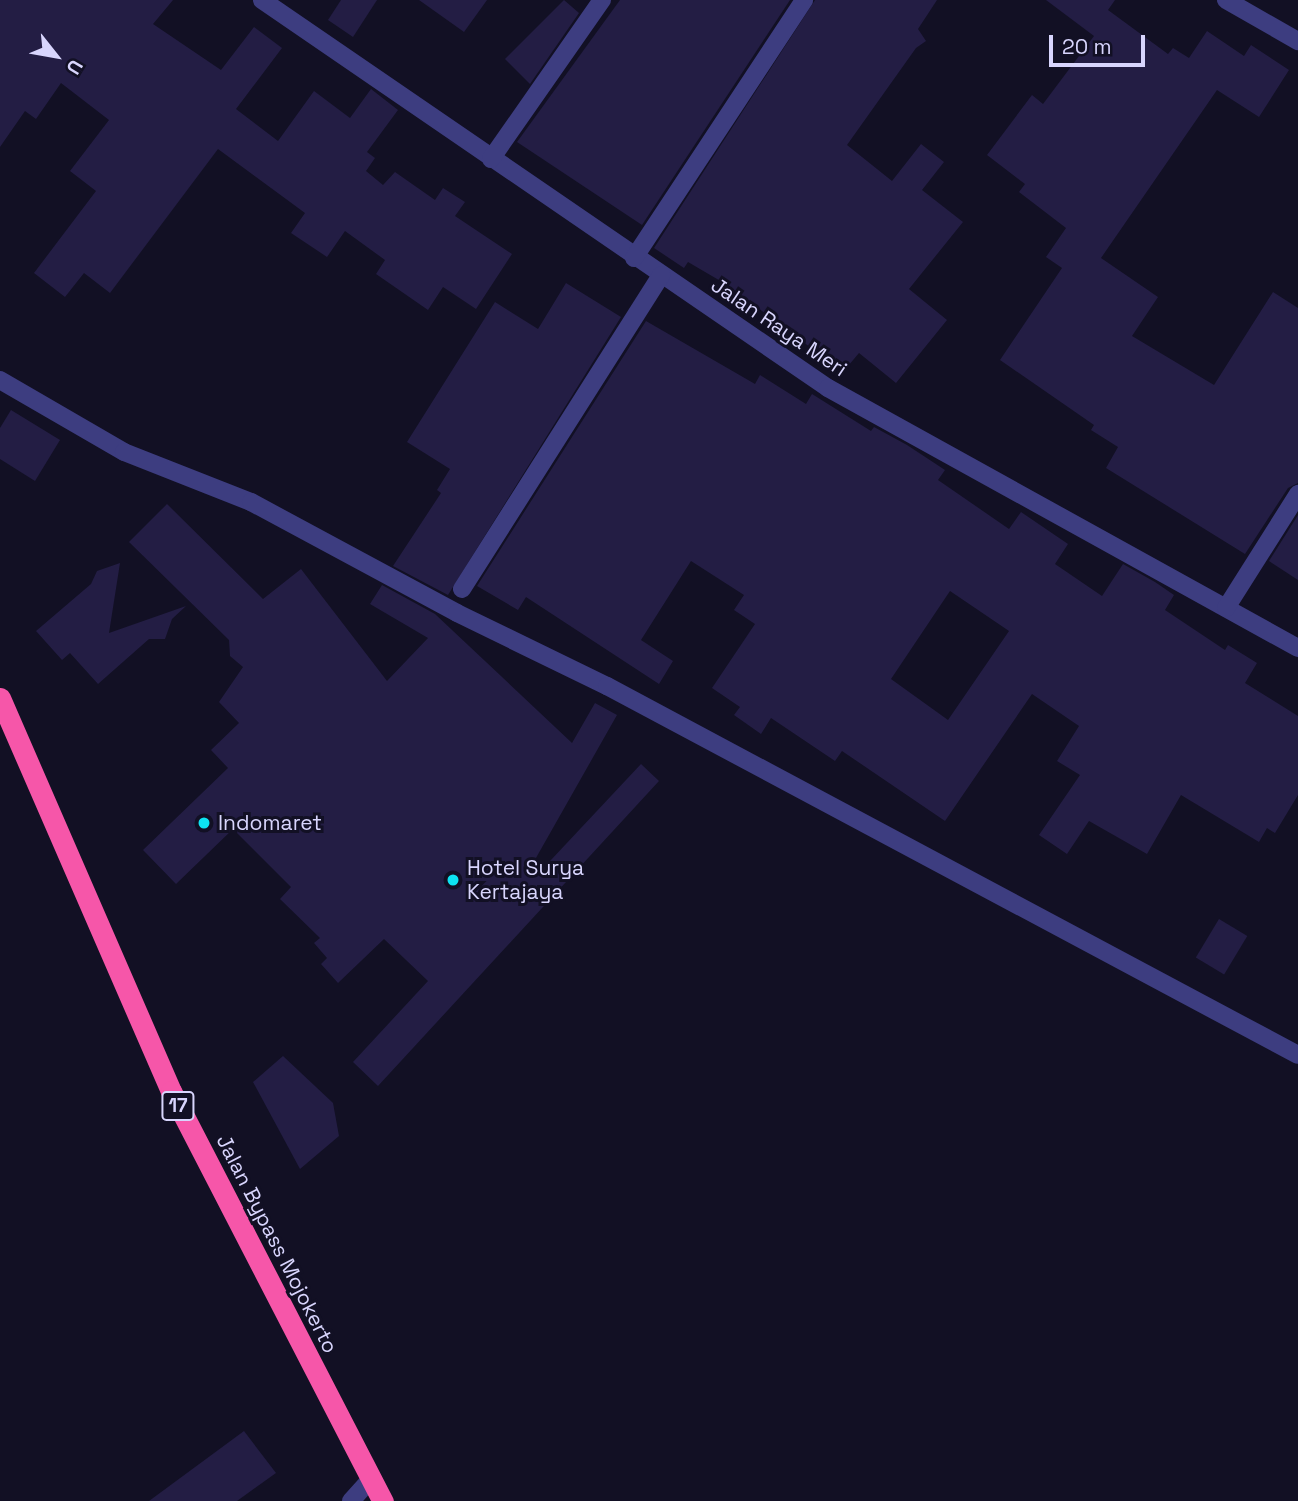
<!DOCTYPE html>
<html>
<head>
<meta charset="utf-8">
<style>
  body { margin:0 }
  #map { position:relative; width:1298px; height:1501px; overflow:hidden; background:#121024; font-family:"Space Grotesk",sans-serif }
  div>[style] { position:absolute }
  .building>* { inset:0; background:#231d44; transform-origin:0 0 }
  .lane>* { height:18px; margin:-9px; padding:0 9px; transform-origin:9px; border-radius:9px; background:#3d3d80 }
  .street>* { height:18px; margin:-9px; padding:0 9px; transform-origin:9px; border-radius:9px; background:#3d3d80 }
  .highway>* { height:21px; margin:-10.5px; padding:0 10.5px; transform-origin:10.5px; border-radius:10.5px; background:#f656a9 }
  .dots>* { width:19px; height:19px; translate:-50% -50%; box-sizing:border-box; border:4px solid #121024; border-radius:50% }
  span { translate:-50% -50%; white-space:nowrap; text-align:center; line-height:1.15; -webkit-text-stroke:6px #121024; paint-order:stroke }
  .shield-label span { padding:2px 5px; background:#121024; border:2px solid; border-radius:5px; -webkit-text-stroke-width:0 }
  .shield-label { font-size:19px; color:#d8d5fd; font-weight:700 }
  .street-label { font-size:21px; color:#d8d5fd }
  .poi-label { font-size:21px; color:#d8d5fd }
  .left { translate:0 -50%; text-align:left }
  .north { position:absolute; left:21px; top:21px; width:70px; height:70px; -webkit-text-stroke:5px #121024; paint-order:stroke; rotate:121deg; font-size:19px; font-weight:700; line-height:28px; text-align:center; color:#d8d5fd }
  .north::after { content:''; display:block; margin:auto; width:24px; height:32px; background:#d8d5fd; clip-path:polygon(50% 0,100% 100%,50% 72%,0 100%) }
  .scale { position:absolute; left:1049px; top:35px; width:96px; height:32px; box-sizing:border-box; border:4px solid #d8d5fd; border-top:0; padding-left:9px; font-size:21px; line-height:24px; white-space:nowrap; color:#d8d5fd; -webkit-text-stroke:5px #121024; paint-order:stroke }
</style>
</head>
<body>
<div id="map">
  <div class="building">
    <div style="clip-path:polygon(0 0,173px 0,153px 24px,221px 70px,254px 27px,282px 48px,236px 109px,278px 141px,314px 91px,350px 118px,371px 89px,398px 110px,367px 152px,375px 158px,366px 171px,383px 185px,395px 172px,435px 200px,443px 188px,465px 202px,455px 216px,512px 254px,476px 309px,443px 287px,428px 310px,376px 274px,385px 260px,345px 231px,327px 257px,291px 233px,305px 213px,218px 149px,110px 293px,84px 273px,65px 297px,34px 273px,96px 191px,70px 171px,109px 120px,61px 83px,36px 119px,25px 111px,0 147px)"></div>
    <div style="clip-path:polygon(341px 0,377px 0,353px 37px,328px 20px)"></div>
    <div style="clip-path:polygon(419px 0,487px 0,464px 32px)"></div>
    <div style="clip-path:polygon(564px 0,579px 13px,530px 84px,505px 59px)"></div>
    <div style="clip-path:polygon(620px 0,790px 0,642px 225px,517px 142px)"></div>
    <div style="clip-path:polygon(815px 0,937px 0,918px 29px,926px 41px,916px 48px,847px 145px,892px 181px,921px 144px,944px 162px,922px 190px,963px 222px,909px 289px,947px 320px,896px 383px,859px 353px,843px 372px,729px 286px,688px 262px,684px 268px,654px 248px)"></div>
    <div style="clip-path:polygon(1046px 0,1115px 0,1108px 10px,1168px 54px,1173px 48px,1189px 58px,1207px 31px,1244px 56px,1251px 45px,1289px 70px,1259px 117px,1217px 90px,1101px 258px,1158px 297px,1132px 336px,1214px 385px,1273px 292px,1298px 308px,1298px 483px,1288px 488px,1245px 554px,1106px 468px,1118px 447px,1091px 430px,1094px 425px,1000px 360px,1062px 268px,1046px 257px,1066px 228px,1019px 192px,1025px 184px,987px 155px,1032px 95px,1043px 104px,1094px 36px)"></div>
    <div style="clip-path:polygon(566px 283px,621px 317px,448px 595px,393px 566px,441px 493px,437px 490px,450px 469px,407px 442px,495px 302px,538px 329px)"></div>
    <div style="clip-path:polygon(evenodd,646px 321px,755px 384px,760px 375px,806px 404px,812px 394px,871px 431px,874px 427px,907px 445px,945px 470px,938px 480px,1009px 529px,1021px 512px,1068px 544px,1055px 564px,1102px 596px,1123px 564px,1155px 582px,1174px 595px,1165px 610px,1225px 650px,1228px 645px,1257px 663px,1245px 683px,1298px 716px,1298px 795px,1275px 833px,1267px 828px,1259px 842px,1181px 795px,1147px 854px,1089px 821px,1067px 854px,1039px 835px,1080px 775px,1057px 761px,1079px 726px,1032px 694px,945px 821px,842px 751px,835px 761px,771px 718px,761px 734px,734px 715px,740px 707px,712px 688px,755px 624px,734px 610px,744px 595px,691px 561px,641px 640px,673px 661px,659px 684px,526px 597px,518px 610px,477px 586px,646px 321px,950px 591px,1009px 631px,948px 720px,891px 679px,950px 591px)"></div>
    <div style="clip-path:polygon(11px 410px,60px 440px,35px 481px,0 459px,0 428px)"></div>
    <div style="clip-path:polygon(167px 504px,263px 599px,301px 569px,387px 681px,428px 638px,370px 604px,382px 585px,435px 614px,572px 743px,595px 703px,617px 715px,528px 872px,535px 877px,641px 764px,659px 781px,378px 1086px,353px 1062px,428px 981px,384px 939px,338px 983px,321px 964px,327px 958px,314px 943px,320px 938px,280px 899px,291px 887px,233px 829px,176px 884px,143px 850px,228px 768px,211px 750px,239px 723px,219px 702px,243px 667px,230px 656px,229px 640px,129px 542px)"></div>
    <div style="clip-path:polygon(1298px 515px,1298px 580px,1269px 561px)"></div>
    <div style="clip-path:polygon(120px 563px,109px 633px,186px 606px,172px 619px,165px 639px,149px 639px,98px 684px,70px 653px,62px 660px,36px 631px,91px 584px,97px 571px)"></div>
    <div style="left:1219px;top:919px;width:33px;height:45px;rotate:31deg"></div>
    <div style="clip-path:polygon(283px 1056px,333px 1103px,339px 1136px,300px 1169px,253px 1082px)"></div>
    <div style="clip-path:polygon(244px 1431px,276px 1473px,237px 1501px,149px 1501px)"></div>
  </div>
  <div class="lane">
    <div style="left:351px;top:1501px;width:30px;rotate:-48deg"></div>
  </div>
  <div class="street">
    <div style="left:262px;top:0;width:686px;rotate:34.43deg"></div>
    <div style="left:828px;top:388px;width:537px;rotate:28.95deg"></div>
    <div style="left:1226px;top:0;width:83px;rotate:29.7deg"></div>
    <div style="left:491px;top:159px;width:194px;rotate:-55.1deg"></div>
    <div style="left:634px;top:258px;width:309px;rotate:-56.6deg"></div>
    <div style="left:0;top:380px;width:143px;rotate:30.1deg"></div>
    <div style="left:124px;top:452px;width:136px;rotate:21.5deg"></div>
    <div style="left:251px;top:502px;width:234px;rotate:28.3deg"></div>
    <div style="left:457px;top:613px;width:167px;rotate:26deg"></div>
    <div style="left:607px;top:686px;width:783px;rotate:28.1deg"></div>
    <div style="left:462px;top:589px;width:372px;rotate:-57.6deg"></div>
    <div style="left:1226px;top:608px;width:135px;rotate:-57.7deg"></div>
  </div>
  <div class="highway">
    <div style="left:0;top:698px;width:429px;rotate:66.5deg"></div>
    <div style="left:171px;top:1091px;width:462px;rotate:62.7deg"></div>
  </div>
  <div class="dots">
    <div style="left:204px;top:823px;background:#0de3f1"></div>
    <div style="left:453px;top:880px;background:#0de3f1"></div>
  </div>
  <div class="shield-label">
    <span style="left:178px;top:1106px">17</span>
  </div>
  <div class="street-label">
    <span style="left:779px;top:327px;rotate:34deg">Jalan Raya Meri</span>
    <span style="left:277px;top:1244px;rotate:63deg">Jalan Bypass Mojokerto</span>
  </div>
  <div class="poi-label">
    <span class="left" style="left:218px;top:823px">Indomaret</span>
    <span class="left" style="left:467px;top:880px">Hotel Surya<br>Kertajaya</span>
  </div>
  <div class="north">U</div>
  <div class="scale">20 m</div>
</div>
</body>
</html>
